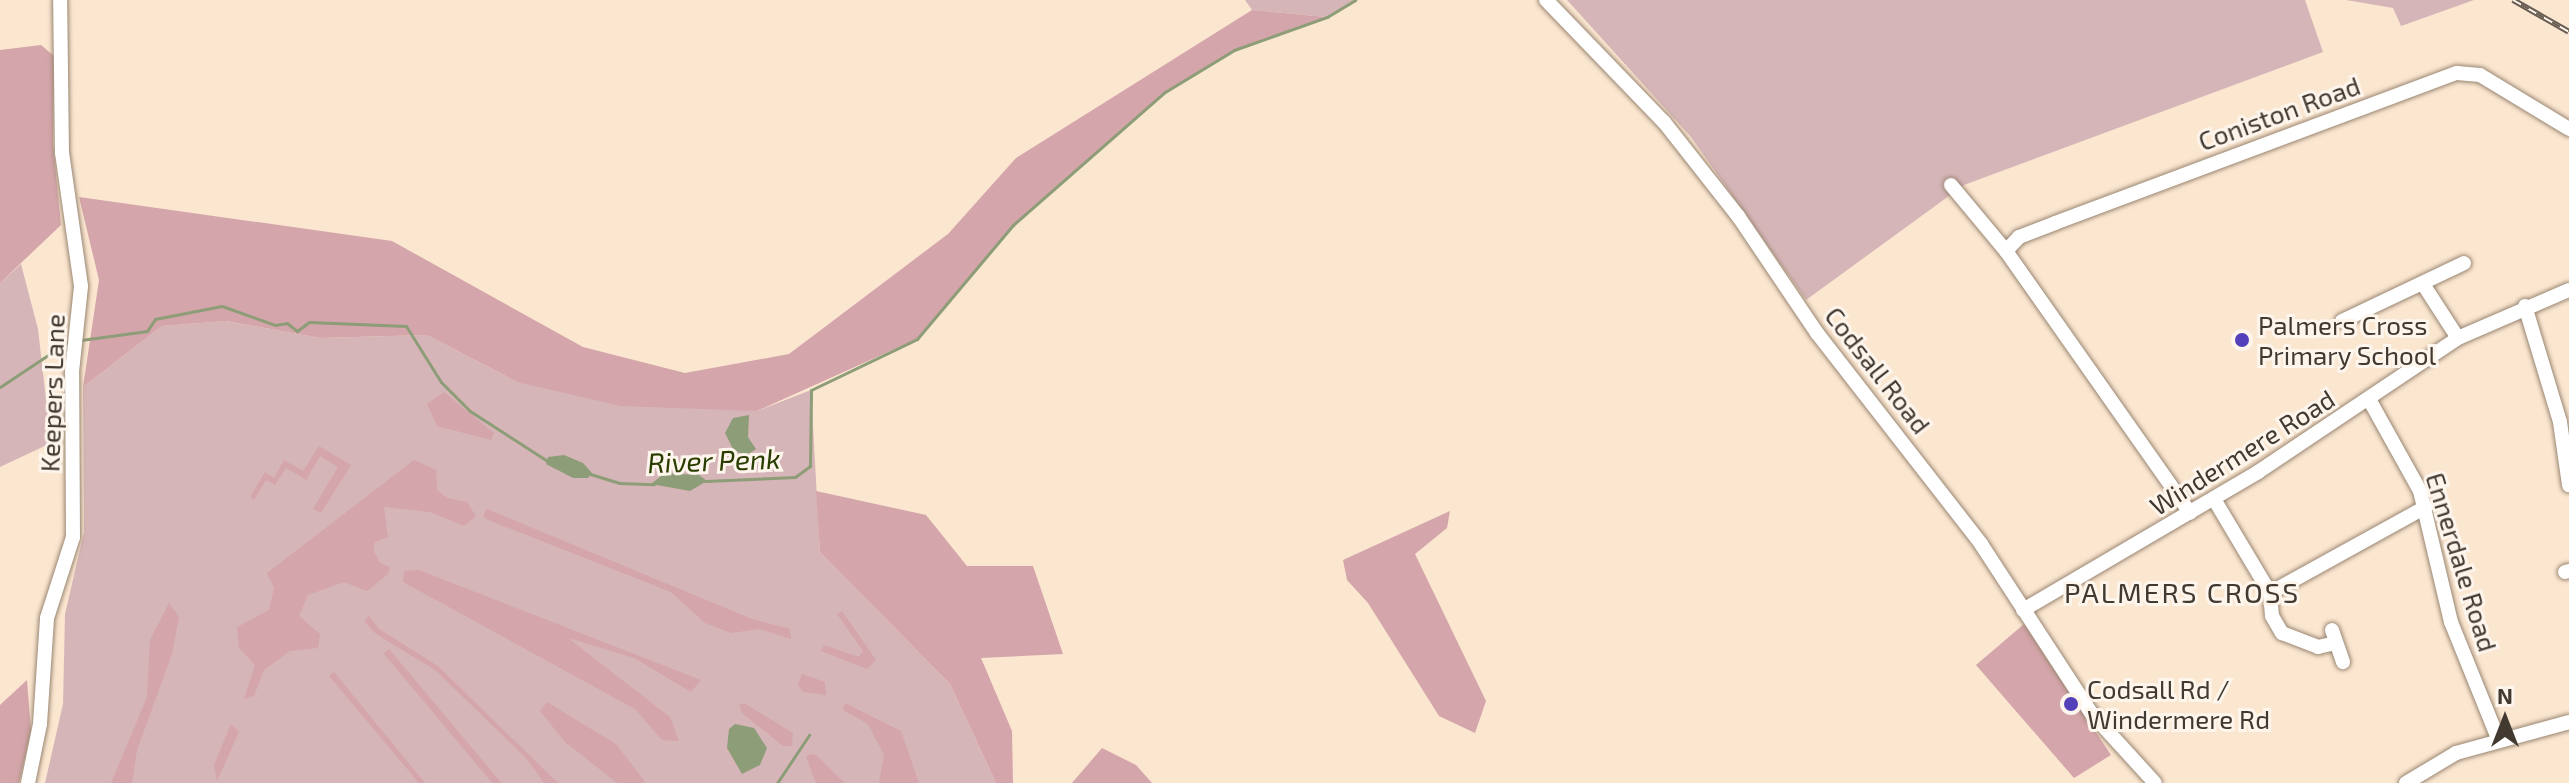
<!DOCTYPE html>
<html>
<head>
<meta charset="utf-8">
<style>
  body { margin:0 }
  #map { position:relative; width:2569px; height:783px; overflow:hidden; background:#fbe6d0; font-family:"Exo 2",sans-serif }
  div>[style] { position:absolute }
  .green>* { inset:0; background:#d6b5b8 }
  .forest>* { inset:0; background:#d4a5aa; transform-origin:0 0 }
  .water>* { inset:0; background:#8d9d77 }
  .stream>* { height:3px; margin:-1.5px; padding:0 1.5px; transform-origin:1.5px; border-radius:1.5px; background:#8d9d77 }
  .roads { filter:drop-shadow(0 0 2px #998672) drop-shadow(0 0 2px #998672) }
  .minor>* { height:14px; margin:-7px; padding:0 7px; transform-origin:7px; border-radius:7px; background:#fff }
  .rail>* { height:6px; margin-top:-3px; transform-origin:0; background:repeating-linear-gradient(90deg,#fef5ed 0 9px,#675c51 0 18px); box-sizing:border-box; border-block:2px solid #675c51 }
  .dots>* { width:22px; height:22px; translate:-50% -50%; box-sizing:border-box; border:4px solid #fef5ed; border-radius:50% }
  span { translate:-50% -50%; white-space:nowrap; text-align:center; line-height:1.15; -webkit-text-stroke:6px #fef5ed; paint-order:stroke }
  .street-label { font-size:26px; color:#423a31 }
  .poi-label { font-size:26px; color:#423a31 }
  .left { translate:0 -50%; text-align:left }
  .water-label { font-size:28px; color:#2a3d00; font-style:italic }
  .neighbourhood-label { font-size:28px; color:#423a31; letter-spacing:2px }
  .north { position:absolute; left:2465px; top:679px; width:80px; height:80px; -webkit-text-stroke:6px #fef5ed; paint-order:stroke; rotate:0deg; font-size:22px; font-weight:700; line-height:32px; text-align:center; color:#423a31 }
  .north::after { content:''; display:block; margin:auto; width:28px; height:36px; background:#423a31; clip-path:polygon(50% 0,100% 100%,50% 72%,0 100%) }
</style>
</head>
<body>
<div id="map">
  <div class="green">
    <div style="clip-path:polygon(1245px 0,1355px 0,1327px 17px,1252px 10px)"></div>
    <div style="clip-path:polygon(1567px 0,2305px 0,2323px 52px,1964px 185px,1806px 300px,1691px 137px)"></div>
    <div style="clip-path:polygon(2346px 0,2474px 0,2401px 26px,2393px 8px)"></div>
    <div style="clip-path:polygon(21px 264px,38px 329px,51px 443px,0 467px,0 283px)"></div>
    <div style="clip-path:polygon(226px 321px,320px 338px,427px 335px,517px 382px,757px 411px,811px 390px,820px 552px,950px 684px,996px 783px,45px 783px,63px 704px,65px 614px,84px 532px,83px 387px,162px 326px)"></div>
  </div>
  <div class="forest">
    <div style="clip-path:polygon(1252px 10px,1327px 17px,1234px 50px,1165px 92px,1013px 225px,917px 339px,757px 411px,621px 406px,517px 382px,427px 335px,320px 338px,226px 321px,162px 326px,83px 387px,99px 280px,79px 197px,392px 241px,583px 347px,685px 373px,789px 354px,948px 234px,1016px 158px)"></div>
    <div style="clip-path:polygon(41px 45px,54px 56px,53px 143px,61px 225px,0 283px,0 50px)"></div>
    <div style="clip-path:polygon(444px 392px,494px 433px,491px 440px,437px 426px,427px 404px)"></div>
    <div style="clip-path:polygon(319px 446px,351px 465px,321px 513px,313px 509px,338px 467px,320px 456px,306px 480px,286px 468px,275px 485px,266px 480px,254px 500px,250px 497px,265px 472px,274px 478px,284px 460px,303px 471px)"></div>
    <div style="clip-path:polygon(414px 460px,436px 470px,437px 490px,447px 498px,467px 502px,476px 516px,464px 526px,430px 512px,384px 507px,388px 537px,375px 542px,373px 549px,380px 563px,390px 567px,388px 574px,367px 591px,344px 582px,308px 595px,299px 616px,320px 634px,318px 648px,290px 651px,264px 670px,254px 696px,244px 699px,255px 665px,239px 648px,237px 627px,269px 610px,274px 588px,267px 573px)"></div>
    <div style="clip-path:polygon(816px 491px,926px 515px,967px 566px,1033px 566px,1063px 654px,981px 658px,1012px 731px,1013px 783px,996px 783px,950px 684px,820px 552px)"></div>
    <div style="clip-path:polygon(487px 509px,752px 619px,790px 629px,791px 639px,760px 629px,731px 633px,705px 623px,671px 592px,488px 520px,483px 516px)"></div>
    <div style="clip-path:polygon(1450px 511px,1447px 528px,1415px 554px,1486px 701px,1475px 733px,1439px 716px,1368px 603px,1347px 580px,1343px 560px)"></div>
    <div style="clip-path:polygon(419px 570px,701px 680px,691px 692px,634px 658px,568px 638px,670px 717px,679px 741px,662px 740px,635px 709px,403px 582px,404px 571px)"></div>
    <div style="clip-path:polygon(169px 603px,179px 617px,172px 654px,137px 750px,132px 783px,111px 783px,147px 697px,150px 640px)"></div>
    <div style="clip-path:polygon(842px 611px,876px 660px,867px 669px,821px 651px,824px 645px,859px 657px,863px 651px,837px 614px)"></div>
    <div style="clip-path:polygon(369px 616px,379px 629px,438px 666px,558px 783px,544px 783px,527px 759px,435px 670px,376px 634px,364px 621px)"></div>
    <div style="clip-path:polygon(2024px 624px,2111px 755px,2074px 778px,1976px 665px)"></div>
    <div style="left:389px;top:649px;width:176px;height:7px;rotate:50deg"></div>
    <div style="clip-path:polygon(334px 672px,425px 783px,419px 783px,329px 676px)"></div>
    <div style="clip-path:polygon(802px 674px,825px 682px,826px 695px,803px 692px,798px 685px)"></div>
    <div style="clip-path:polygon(27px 680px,31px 731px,19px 783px,0 783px,0 705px)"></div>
    <div style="clip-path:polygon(547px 702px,616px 744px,646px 783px,617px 783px,565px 742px,540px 711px)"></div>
    <div style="clip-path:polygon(744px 703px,793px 733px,792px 746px,783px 746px,742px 713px,739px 705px)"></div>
    <div style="clip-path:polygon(845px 703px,901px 731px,919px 783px,879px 783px,884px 755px,868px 724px,843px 710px)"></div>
    <div style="clip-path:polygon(231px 724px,239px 732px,217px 781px,214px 765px)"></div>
    <div style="clip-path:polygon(1102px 748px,1136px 765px,1152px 783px,1072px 783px)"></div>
    <div style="clip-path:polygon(810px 754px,816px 755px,845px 783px,816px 783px,806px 757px)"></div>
  </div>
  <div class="water">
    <div style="clip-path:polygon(749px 415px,748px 437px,756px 449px,745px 456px,733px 449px,725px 433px,733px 418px)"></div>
    <div style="clip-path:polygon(564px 455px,583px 463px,592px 473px,588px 478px,573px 478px,546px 464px,548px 457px)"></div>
    <div style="clip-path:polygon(665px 473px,699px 475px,707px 481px,690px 491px,651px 484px)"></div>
    <div style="clip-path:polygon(735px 724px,754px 728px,767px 748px,760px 765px,742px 774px,727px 748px,729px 729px)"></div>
  </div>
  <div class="stream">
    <div style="left:81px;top:340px;width:67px;rotate:-7.8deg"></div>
    <div style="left:147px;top:331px;width:14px;rotate:-56deg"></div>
    <div style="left:155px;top:319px;width:68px;rotate:-11deg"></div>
    <div style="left:222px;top:306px;width:56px;rotate:19.7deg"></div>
    <div style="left:275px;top:325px;width:12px;rotate:-9deg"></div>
    <div style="left:287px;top:323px;width:13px;rotate:39deg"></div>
    <div style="left:297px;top:331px;width:15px;rotate:-37deg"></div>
    <div style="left:309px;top:322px;width:97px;rotate:2.4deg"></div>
    <div style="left:406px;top:326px;width:66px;rotate:58deg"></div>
    <div style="left:441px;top:382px;width:41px;rotate:45deg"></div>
    <div style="left:470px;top:411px;width:94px;rotate:32.8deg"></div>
    <div style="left:0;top:387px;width:83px;rotate:-33.7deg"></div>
    <div style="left:587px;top:473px;width:34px;rotate:17deg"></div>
    <div style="left:619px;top:483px;width:35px;rotate:2deg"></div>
    <div style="left:705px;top:481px;width:90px;rotate:-2.5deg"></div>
    <div style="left:795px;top:477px;width:19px;rotate:-36deg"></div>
    <div style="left:810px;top:466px;width:76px;rotate:-89.2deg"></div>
    <div style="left:811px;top:390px;width:118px;rotate:-25.7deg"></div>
    <div style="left:917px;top:339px;width:149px;rotate:-49.9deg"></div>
    <div style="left:1013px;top:225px;width:202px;rotate:-41.2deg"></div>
    <div style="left:1165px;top:92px;width:81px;rotate:-31.3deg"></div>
    <div style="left:1234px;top:50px;width:99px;rotate:-19.5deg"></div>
    <div style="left:1327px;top:17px;width:33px;rotate:-31deg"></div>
    <div style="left:777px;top:783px;width:58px;rotate:-56.3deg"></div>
  </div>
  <div class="roads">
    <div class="minor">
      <div style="left:1546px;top:0;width:170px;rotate:46deg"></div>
      <div style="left:1664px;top:122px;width:120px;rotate:51.8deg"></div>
      <div style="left:1738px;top:216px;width:141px;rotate:56deg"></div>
      <div style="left:1817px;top:333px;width:267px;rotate:52.1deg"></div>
      <div style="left:1981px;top:544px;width:203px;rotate:56.9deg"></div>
      <div style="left:2092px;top:714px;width:93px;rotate:47.6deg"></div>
      <div style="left:1951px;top:185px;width:86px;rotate:50.2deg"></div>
      <div style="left:2006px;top:251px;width:320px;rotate:54.9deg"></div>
      <div style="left:2006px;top:251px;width:19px;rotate:-47deg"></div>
      <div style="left:2019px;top:237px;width:39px;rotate:-21deg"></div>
      <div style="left:2055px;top:223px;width:429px;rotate:-20.5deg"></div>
      <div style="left:2457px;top:73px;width:23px;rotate:5deg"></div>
      <div style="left:2480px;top:75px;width:104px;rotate:31.2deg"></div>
      <div style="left:2423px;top:284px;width:64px;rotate:57.1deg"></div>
      <div style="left:2525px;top:306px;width:121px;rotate:73.2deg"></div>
      <div style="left:2560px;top:422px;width:64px;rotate:81.9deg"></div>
      <div style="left:2342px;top:321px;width:135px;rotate:-25.4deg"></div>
      <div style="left:2370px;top:401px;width:103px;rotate:60.9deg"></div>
      <div style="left:2420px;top:491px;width:135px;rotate:76.7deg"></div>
      <div style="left:2451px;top:622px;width:128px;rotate:68deg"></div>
      <div style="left:2214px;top:499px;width:109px;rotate:59.2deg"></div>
      <div style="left:2270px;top:593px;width:23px;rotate:85deg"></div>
      <div style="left:2272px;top:616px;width:20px;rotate:60deg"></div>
      <div style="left:2282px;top:633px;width:39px;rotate:21deg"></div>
      <div style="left:2318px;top:647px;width:18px;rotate:-13deg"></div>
      <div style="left:2565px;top:572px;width:4px;rotate:-14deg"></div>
      <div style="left:2270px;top:593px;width:178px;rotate:-28.9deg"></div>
      <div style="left:2023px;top:610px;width:273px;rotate:-30.4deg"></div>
      <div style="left:2258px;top:472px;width:241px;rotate:-33.8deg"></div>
      <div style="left:2458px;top:338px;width:121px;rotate:-23.4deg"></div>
      <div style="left:2332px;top:630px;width:34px;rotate:71deg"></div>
      <div style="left:28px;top:783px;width:60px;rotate:-78.5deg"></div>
      <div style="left:40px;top:724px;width:106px;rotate:-86.2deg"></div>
      <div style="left:47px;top:618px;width:85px;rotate:-72.2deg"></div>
      <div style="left:73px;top:537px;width:165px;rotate:-90.3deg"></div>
      <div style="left:72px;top:372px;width:86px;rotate:-84deg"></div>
      <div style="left:81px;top:286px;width:134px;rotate:-98.1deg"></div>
      <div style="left:62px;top:153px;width:153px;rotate:-90.7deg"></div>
      <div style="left:2406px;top:783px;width:58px;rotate:-31deg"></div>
      <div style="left:2456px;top:753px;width:117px;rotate:-15.3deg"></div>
    </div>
  </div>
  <div class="rail">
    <div style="left:2513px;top:0;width:64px;rotate:29.7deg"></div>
  </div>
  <div class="dots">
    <div style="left:2242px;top:340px;background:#5440b8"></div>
    <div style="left:2071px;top:704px;background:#5440b8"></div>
  </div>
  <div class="street-label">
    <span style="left:2279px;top:113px;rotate:-20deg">Coniston Road</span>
    <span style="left:1878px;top:370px;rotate:52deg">Codsall Road</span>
    <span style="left:52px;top:393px;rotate:-88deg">Keepers Lane</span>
    <span style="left:2242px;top:452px;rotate:-32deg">Windermere Road</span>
    <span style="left:2462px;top:562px;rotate:73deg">Ennerdale Road</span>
  </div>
  <div class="poi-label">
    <span class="left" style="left:2258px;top:340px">Palmers Cross<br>Primary School</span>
    <span class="left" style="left:2087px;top:704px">Codsall Rd /<br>Windermere Rd</span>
  </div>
  <div class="water-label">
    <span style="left:714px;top:460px;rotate:-2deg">River Penk</span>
  </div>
  <div class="neighbourhood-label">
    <span style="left:2182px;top:592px">PALMERS CROSS</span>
  </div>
  <div class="north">N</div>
</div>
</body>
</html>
